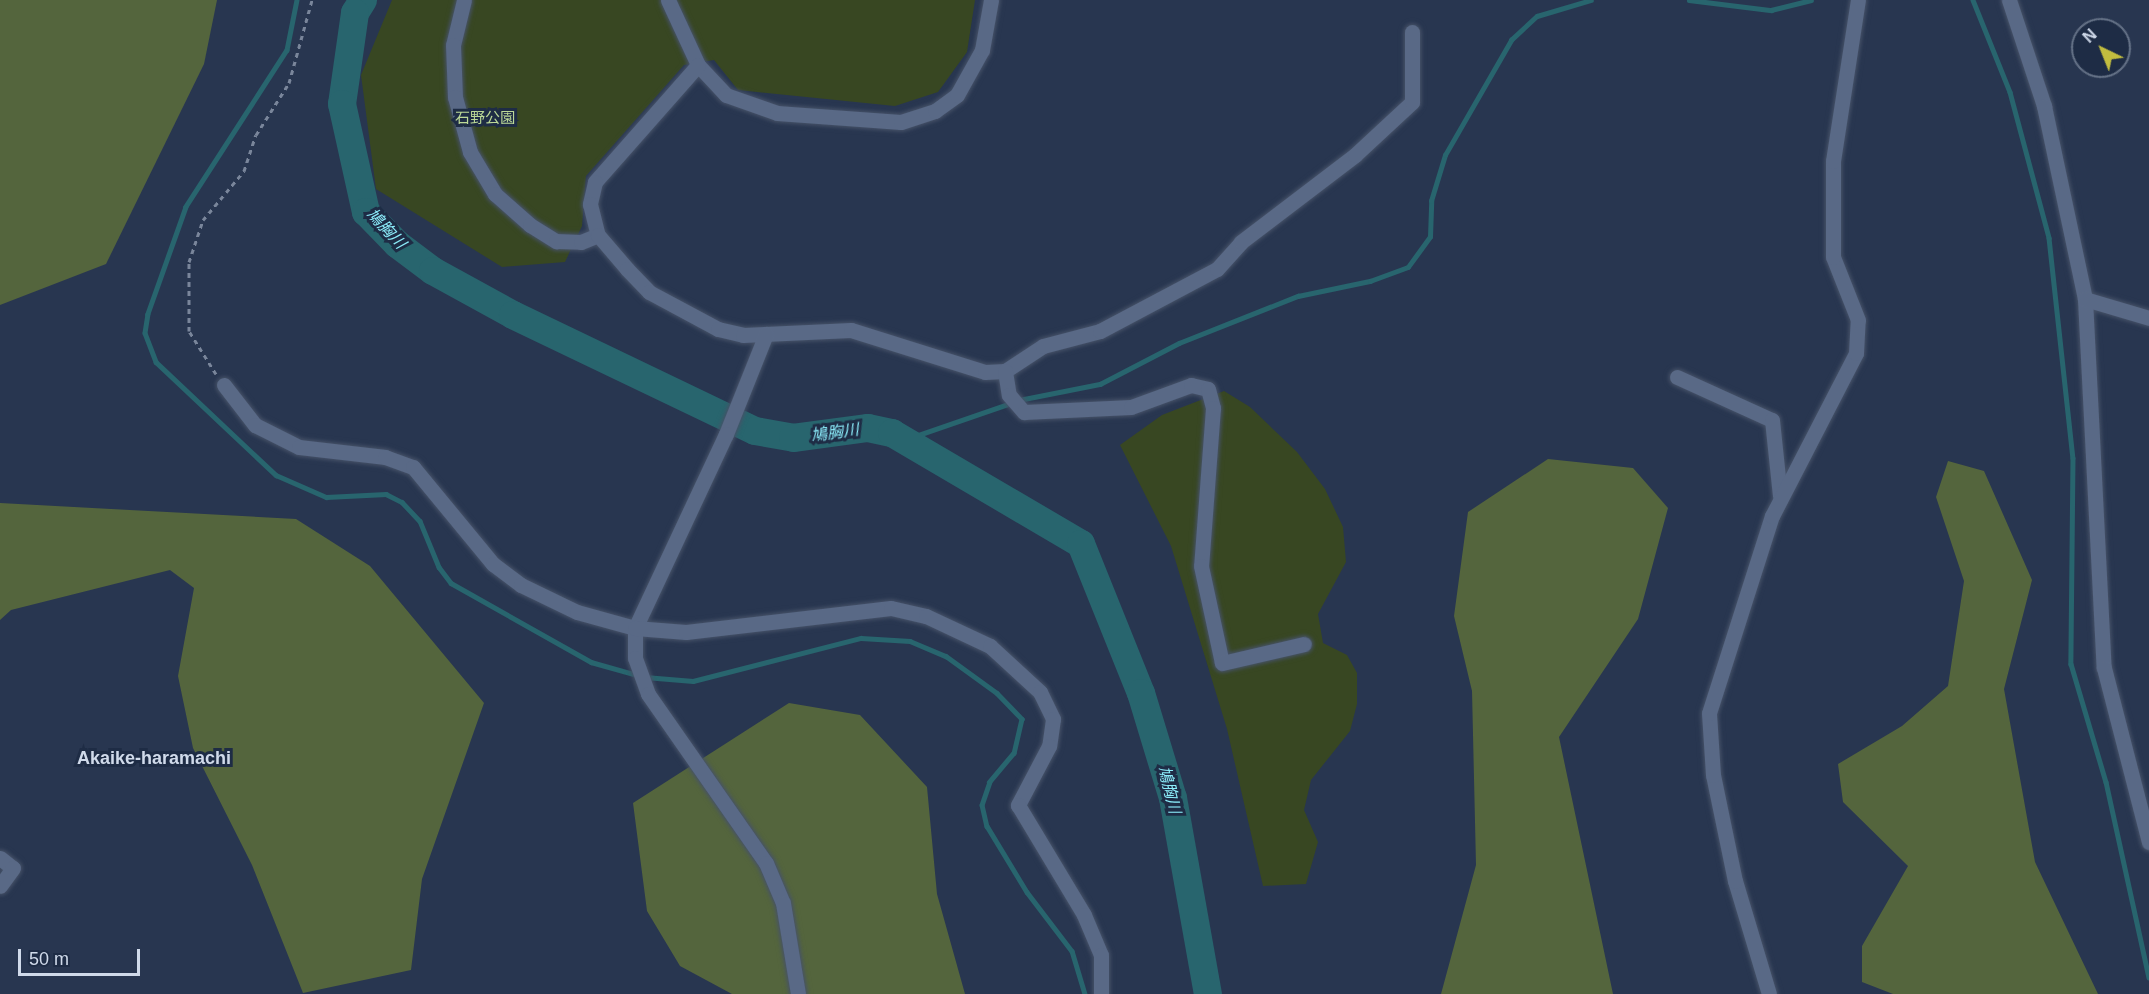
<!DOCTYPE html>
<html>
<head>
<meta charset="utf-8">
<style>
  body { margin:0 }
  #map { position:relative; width:2149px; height:994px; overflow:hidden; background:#283650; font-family:Arial,"Noto Sans JP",sans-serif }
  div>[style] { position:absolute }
  .green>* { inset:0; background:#384722 }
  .forest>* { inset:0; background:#54653d }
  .stream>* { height:4.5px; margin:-2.25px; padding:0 2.25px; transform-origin:2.25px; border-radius:2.25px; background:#28656e }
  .river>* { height:28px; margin:-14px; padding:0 14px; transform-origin:14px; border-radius:14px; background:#28656e }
  .path>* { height:3px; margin-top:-1.5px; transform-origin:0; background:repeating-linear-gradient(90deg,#7a869b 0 4.5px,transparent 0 9px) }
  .roads { filter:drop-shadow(0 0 2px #465268) drop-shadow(0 0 2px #465268) }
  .minor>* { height:15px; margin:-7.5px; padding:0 7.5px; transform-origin:7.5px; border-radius:7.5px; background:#596986 }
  span { translate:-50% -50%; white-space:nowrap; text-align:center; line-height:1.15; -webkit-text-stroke:6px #1e2c45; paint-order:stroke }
  .park-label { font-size:15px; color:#bcd997 }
  .water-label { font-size:16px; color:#8cedfb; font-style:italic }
  .quarter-label { font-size:18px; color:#d0daea; font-weight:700 }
  .north { position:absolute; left:2071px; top:18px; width:60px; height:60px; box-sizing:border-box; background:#1e2c45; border:2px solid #657287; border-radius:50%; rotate:317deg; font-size:16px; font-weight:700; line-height:24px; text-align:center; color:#d0daea }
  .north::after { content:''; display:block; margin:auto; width:21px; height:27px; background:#c2bd3f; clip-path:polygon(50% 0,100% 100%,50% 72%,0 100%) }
  .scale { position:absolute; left:18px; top:949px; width:122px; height:27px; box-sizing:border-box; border:3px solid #d0daea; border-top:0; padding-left:8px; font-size:18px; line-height:21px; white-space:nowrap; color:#d0daea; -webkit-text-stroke:4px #1e2c45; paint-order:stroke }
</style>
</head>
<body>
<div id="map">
  <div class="green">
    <div style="clip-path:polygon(392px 0,975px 0,967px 52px,938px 92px,895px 106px,738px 90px,714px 60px,684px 65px,586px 176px,582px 226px,565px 262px,502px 267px,376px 189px,361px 75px)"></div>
    <div style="clip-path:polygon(1224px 391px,1250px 407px,1297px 452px,1325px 489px,1343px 527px,1346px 562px,1318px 614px,1323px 643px,1347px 655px,1357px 673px,1357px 704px,1350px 731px,1311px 780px,1304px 810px,1318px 842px,1306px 884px,1263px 886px,1227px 729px,1171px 546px,1120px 445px,1162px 415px)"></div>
  </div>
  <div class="forest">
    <div style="clip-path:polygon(0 0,217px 0,204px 64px,106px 264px,0 305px)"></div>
    <div style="clip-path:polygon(1548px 459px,1633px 468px,1668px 508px,1638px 619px,1559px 737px,1613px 994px,1441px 994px,1476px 865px,1472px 691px,1454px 616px,1468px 512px)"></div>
    <div style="clip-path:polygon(1948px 461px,1984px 471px,2032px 580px,2004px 689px,2035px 862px,2098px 994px,1893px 994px,1862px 982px,1862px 946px,1908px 866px,1843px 802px,1838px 764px,1902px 726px,1948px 686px,1964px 581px,1936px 497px)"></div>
    <div style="clip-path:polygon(0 503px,296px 519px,370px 566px,484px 703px,422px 879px,411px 970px,303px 993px,252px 865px,193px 748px,178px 676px,194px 588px,170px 570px,11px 610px,0 620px)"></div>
    <div style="clip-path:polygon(789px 703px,860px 715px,927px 787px,937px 894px,965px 994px,732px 994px,680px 966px,647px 911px,633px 803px)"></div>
  </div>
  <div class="stream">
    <div style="left:297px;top:0;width:51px;rotate:101.3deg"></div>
    <div style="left:287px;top:50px;width:187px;rotate:122.8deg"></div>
    <div style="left:186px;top:207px;width:114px;rotate:109.6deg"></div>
    <div style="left:148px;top:314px;width:19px;rotate:99deg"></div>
    <div style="left:145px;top:333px;width:31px;rotate:69deg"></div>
    <div style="left:156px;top:362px;width:165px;rotate:43.3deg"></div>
    <div style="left:276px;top:475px;width:55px;rotate:23.7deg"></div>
    <div style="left:326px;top:497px;width:60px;rotate:-2.9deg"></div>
    <div style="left:386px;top:494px;width:18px;rotate:27deg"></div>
    <div style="left:402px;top:502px;width:26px;rotate:47deg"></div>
    <div style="left:420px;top:521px;width:50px;rotate:67.6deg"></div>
    <div style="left:439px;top:567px;width:20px;rotate:53deg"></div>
    <div style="left:451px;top:583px;width:161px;rotate:29.4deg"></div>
    <div style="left:591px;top:662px;width:48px;rotate:15.8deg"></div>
    <div style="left:1689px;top:0;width:83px;rotate:7deg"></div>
    <div style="left:1771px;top:10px;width:41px;rotate:-14deg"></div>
    <div style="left:1973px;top:0;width:99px;rotate:68.1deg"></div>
    <div style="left:2010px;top:92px;width:151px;rotate:75deg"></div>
    <div style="left:2049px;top:238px;width:221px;rotate:83.8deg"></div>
    <div style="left:2073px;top:458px;width:206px;rotate:90.6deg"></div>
    <div style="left:2071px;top:664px;width:123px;rotate:73.5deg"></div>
    <div style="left:2106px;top:782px;width:200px;rotate:77.6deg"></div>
    <div style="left:1019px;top:400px;width:83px;rotate:-11.2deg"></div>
    <div style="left:1100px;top:384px;width:89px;rotate:-27.4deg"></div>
    <div style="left:1179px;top:343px;width:128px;rotate:-21.6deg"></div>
    <div style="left:1298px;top:296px;width:74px;rotate:-11.8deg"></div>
    <div style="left:1370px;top:281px;width:40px;rotate:-20.2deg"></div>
    <div style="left:1408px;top:267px;width:37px;rotate:-54deg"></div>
    <div style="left:1430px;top:237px;width:36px;rotate:-88deg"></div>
    <div style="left:1431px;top:201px;width:48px;rotate:-73.1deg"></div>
    <div style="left:1445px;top:155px;width:133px;rotate:-60.1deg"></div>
    <div style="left:1511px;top:40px;width:35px;rotate:-43deg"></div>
    <div style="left:1537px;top:16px;width:56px;rotate:-16.5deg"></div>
    <div style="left:907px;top:439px;width:110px;rotate:-19.1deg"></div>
    <div style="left:645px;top:677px;width:48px;rotate:4.8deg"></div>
    <div style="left:693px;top:681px;width:173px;rotate:-14.4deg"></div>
    <div style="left:861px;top:638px;width:49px;rotate:3.5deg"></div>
    <div style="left:910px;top:641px;width:39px;rotate:23deg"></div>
    <div style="left:946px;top:656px;width:63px;rotate:36deg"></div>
    <div style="left:997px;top:693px;width:36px;rotate:46deg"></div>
    <div style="left:1022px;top:719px;width:35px;rotate:103deg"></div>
    <div style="left:1014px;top:753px;width:38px;rotate:130deg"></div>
    <div style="left:990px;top:782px;width:24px;rotate:109deg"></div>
    <div style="left:982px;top:805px;width:22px;rotate:77deg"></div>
    <div style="left:987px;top:826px;width:77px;rotate:58.8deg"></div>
    <div style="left:1027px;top:892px;width:74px;rotate:52.7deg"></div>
    <div style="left:1072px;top:951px;width:45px;rotate:73.2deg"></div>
  </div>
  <div class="river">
    <div style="left:363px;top:0;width:15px;rotate:122deg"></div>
    <div style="left:355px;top:13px;width:92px;rotate:98.1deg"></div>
    <div style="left:342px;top:104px;width:111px;rotate:77.5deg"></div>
    <div style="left:366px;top:212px;width:45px;rotate:45.9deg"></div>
    <div style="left:397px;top:244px;width:45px;rotate:36.9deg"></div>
    <div style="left:433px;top:271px;width:91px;rotate:28.8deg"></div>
    <div style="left:513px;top:315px;width:268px;rotate:25.6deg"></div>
    <div style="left:755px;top:431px;width:39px;rotate:10deg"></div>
    <div style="left:793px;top:438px;width:76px;rotate:-7.6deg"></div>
    <div style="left:868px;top:428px;width:25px;rotate:12deg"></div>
    <div style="left:892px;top:433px;width:219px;rotate:30.4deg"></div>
    <div style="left:1081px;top:544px;width:161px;rotate:68.1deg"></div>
    <div style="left:1141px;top:693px;width:110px;rotate:73.1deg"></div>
    <div style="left:1173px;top:798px;width:199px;rotate:79.9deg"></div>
  </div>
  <div class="path">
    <div style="left:216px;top:374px;width:51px;rotate:-122.1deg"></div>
    <div style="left:189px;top:331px;width:69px;rotate:-90deg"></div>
    <div style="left:189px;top:262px;width:44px;rotate:-71.6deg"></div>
    <div style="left:203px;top:220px;width:64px;rotate:-50.1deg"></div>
    <div style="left:244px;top:171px;width:38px;rotate:-72deg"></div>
    <div style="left:256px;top:135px;width:62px;rotate:-57.6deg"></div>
    <div style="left:289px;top:83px;width:86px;rotate:-74.5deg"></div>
  </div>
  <div class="roads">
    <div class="minor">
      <div style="left:464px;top:0;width:46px;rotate:103.7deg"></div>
      <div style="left:453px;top:45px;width:52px;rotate:87.8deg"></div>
      <div style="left:455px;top:97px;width:57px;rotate:74.7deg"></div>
      <div style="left:470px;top:152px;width:49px;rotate:59.2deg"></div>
      <div style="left:495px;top:194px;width:47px;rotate:41.5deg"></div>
      <div style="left:530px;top:225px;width:31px;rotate:32deg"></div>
      <div style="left:556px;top:241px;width:25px;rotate:2deg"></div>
      <div style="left:581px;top:242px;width:18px;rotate:-22deg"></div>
      <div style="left:668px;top:0;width:72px;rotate:65.2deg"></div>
      <div style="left:698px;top:65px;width:41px;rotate:47deg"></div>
      <div style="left:726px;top:95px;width:54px;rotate:19.4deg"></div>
      <div style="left:777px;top:113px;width:124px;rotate:4.2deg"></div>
      <div style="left:901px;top:122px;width:36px;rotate:-18deg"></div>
      <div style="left:935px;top:111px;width:27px;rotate:-36deg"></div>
      <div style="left:957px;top:95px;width:51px;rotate:-60.9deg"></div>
      <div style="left:982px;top:50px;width:51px;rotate:-79.8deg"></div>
      <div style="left:2009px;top:0;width:112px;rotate:71.7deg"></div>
      <div style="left:2044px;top:106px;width:197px;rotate:78deg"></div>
      <div style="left:2085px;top:299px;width:369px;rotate:87.1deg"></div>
      <div style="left:2104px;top:668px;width:180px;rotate:75.5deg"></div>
      <div style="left:698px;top:65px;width:156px;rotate:131.4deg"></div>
      <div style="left:595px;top:182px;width:23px;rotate:103deg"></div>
      <div style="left:590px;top:204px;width:32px;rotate:76deg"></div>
      <div style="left:598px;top:235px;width:45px;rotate:49.5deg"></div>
      <div style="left:627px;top:269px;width:32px;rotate:46deg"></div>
      <div style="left:649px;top:292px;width:78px;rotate:28.2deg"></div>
      <div style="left:718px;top:329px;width:26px;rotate:13deg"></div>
      <div style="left:743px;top:335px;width:108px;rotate:-2.7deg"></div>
      <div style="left:851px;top:330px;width:140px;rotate:17.4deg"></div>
      <div style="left:985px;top:372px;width:20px;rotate:-3deg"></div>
      <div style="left:1005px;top:371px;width:45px;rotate:-33.3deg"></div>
      <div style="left:1043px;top:346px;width:59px;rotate:-14.7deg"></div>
      <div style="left:1100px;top:331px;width:132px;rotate:-27.9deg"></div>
      <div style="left:1217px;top:269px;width:36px;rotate:-48deg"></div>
      <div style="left:1241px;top:242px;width:143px;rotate:-37.3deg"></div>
      <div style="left:1355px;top:155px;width:78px;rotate:-42.9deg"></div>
      <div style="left:1412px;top:102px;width:70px;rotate:-90deg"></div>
      <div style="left:2085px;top:299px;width:67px;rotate:16.5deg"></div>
      <div style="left:766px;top:334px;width:108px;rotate:111.8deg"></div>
      <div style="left:726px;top:434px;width:214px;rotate:115.1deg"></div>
      <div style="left:635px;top:628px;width:30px;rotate:90deg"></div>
      <div style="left:635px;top:658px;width:38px;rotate:70deg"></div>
      <div style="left:648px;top:694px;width:206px;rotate:55.1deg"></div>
      <div style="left:766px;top:863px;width:43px;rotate:67deg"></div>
      <div style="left:783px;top:903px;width:92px;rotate:80.6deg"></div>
      <div style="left:1005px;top:371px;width:24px;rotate:81deg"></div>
      <div style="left:1009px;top:395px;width:23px;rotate:49deg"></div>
      <div style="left:1024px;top:412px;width:107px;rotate:-2.7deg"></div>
      <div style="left:1131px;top:407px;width:64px;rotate:-20.1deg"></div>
      <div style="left:1191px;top:385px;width:17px;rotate:13deg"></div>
      <div style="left:1208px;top:389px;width:20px;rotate:75deg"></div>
      <div style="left:1213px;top:408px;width:158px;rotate:94.3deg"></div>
      <div style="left:1201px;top:566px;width:99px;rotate:77.8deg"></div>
      <div style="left:1222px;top:663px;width:84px;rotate:-13deg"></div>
      <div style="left:1677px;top:377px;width:104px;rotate:24.4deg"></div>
      <div style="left:1772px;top:420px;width:76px;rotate:84deg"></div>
      <div style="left:224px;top:385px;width:51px;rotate:52.2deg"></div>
      <div style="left:255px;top:425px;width:49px;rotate:26.6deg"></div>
      <div style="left:299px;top:447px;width:87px;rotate:6.6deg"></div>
      <div style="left:385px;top:457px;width:30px;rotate:20deg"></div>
      <div style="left:413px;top:467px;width:126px;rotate:50.5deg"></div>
      <div style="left:493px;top:564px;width:35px;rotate:37deg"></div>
      <div style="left:521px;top:585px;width:62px;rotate:25.7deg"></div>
      <div style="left:577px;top:612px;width:60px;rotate:15.4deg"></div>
      <div style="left:635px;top:628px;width:51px;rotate:4.5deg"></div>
      <div style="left:686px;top:632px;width:206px;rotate:-6.7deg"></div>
      <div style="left:891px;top:608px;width:36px;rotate:13deg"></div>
      <div style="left:926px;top:616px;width:71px;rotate:25.1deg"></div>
      <div style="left:990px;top:646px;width:68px;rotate:42.6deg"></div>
      <div style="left:1040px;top:692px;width:30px;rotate:64deg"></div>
      <div style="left:1053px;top:719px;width:27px;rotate:98deg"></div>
      <div style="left:1049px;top:746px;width:67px;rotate:117.7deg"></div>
      <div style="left:1018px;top:805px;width:128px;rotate:59deg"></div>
      <div style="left:1084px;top:915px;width:43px;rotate:67deg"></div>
      <div style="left:1101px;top:955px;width:39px;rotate:90deg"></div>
      <div style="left:0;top:858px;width:16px;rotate:38deg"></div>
      <div style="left:13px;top:868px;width:22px;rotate:126deg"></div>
      <div style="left:1769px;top:994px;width:118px;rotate:-106.7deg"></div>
      <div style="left:1735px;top:881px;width:108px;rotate:-101.7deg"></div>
      <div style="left:1713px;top:775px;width:62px;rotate:-93.7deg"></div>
      <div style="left:1709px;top:713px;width:207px;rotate:-72.3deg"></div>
      <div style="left:1772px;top:516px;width:183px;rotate:-62.7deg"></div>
      <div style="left:1856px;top:353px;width:33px;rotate:-87deg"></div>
      <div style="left:1858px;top:320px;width:68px;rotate:-111.6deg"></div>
      <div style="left:1833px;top:257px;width:96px;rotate:-90deg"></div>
      <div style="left:1833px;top:161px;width:163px;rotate:-81.2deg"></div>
    </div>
  </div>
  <div class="park-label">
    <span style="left:485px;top:118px">石野公園</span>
  </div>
  <div class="water-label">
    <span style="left:386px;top:229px;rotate:47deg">鳩胸川</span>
    <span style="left:835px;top:433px;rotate:-8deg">鳩胸川</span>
    <span style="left:1169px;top:790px;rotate:76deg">鳩胸川</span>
  </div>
  <div class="quarter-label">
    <span style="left:154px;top:758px">Akaike-haramachi</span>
  </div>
  <div class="north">N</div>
  <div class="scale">50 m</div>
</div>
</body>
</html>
